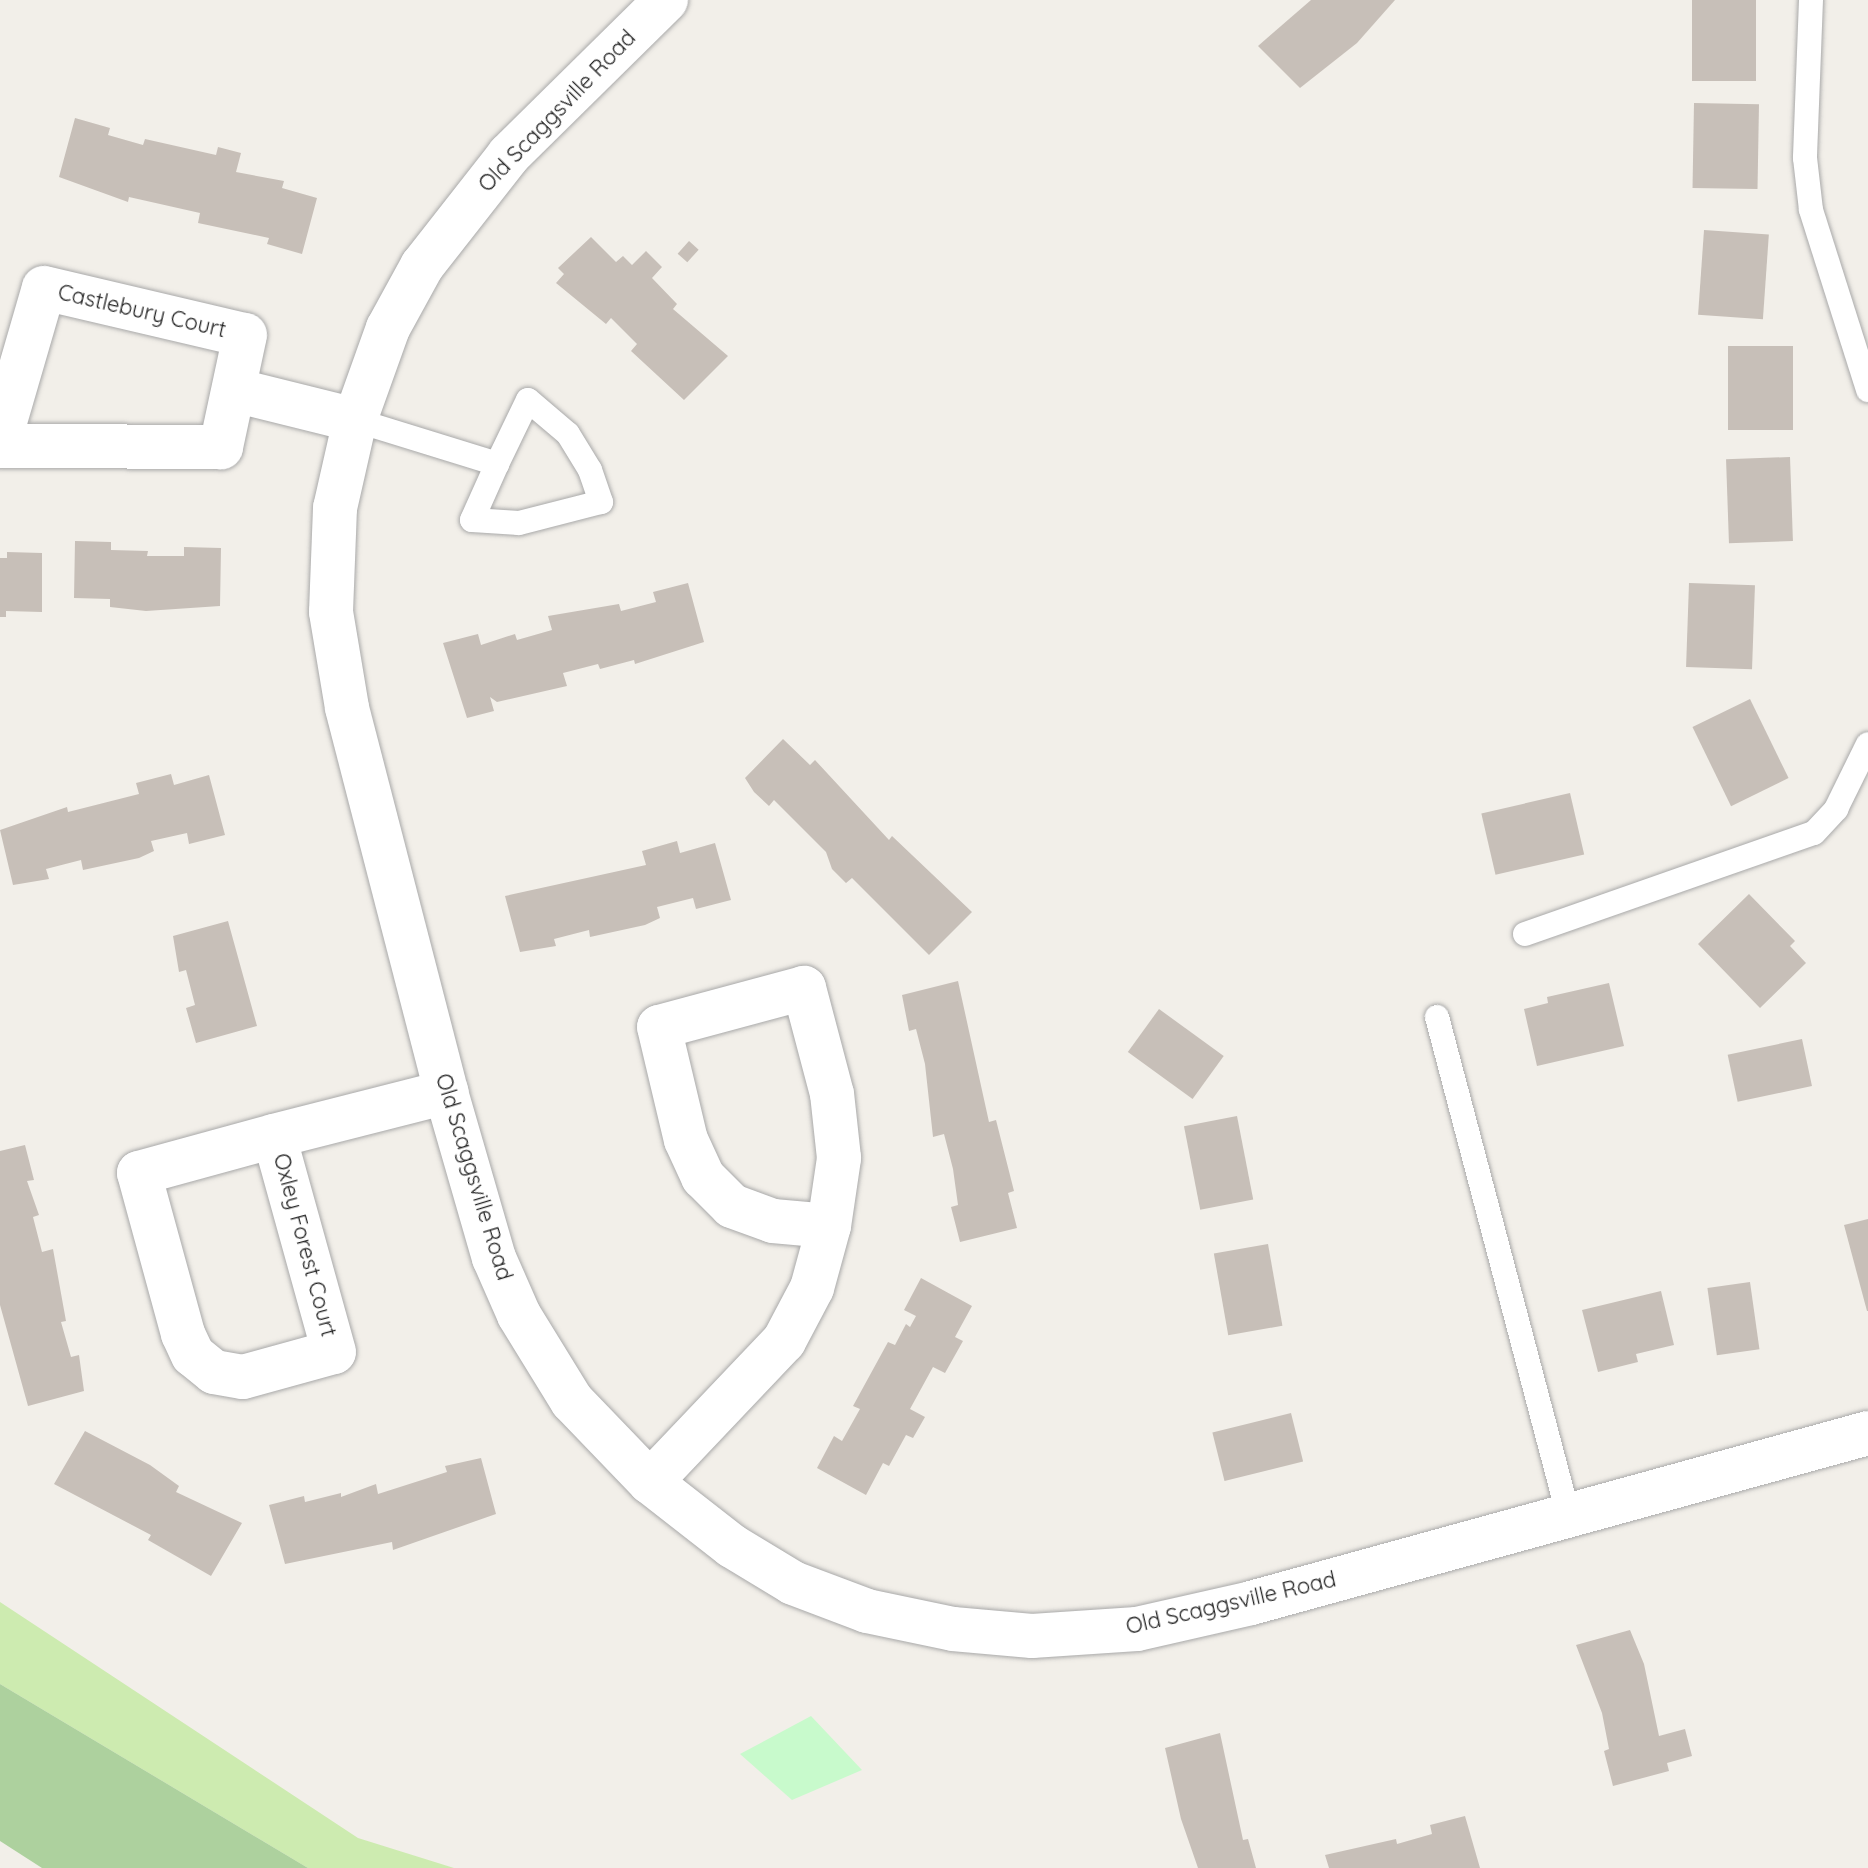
<!DOCTYPE html>
<html>
<head>
<meta charset="utf-8">
<style>
  body { margin:0 }
  #map { position:relative; width:1868px; height:1868px; overflow:hidden; background:#f2efe9; font-family:Quicksand,sans-serif }
  div>[style] { position:absolute }
  .grass>* { inset:0; background:#cdebb0 }
  .forest>* { inset:0; background:#add19e }
  .park>* { inset:0; background:#c8facc }
  .building>* { inset:0; background:#c7bfb8; transform-origin:0 0 }
  .roads { filter:drop-shadow(0 0 2px #a9a9a9) drop-shadow(0 0 2px #a9a9a9) }
  .service>* { height:24px; margin:-12px; padding:0 12px; transform-origin:12px; border-radius:12px; background:#fff }
  .minor>* { height:44px; margin:-22px; padding:0 22px; transform-origin:22px; border-radius:22px; background:#fff }
  span { translate:-50% -50%; white-space:nowrap; text-align:center; line-height:1.15; -webkit-text-stroke:8px #fff; paint-order:stroke }
  .street-label { font-size:22px; color:#222 }
</style>
</head>
<body>
<div id="map">
  <div class="grass">
    <div style="clip-path:polygon(0 1602px,358px 1838px,454px 1868px,308px 1868px,0 1684px)"></div>
  </div>
  <div class="forest">
    <div style="clip-path:polygon(0 1684px,308px 1868px,42px 1868px,0 1841px)"></div>
  </div>
  <div class="park">
    <div style="clip-path:polygon(811px 1716px,862px 1770px,792px 1800px,740px 1754px)"></div>
  </div>
  <div class="building">
    <div style="clip-path:polygon(1311px 0,1395px 0,1357px 43px,1300px 88px,1258px 46px)"></div>
    <div style="left:1692px;top:0;width:64px;height:81px"></div>
    <div style="left:1694px;top:103px;width:65px;height:85px;rotate:1deg"></div>
    <div style="clip-path:polygon(75px 118px,110px 128px,108px 135px,143px 145px,145px 139px,216px 155px,218px 147px,241px 153px,236px 172px,284px 181px,282px 188px,317px 198px,302px 254px,267px 244px,269px 238px,198px 223px,200px 213px,129px 197px,128px 202px,59px 177px)"></div>
    <div style="left:1704px;top:230px;width:65px;height:85px;rotate:4deg"></div>
    <div style="clip-path:polygon(591px 237px,616px 262px,623px 256px,632px 265px,646px 251px,662px 267px,652px 278px,677px 304px,673px 309px,728px 356px,684px 400px,631px 351px,637px 344px,611px 318px,606px 324px,556px 283px,564px 274px,558px 268px)"></div>
    <div style="left:689px;top:241px;width:13px;height:17px;rotate:42deg"></div>
    <div style="left:1728px;top:346px;width:65px;height:84px"></div>
    <div style="left:1790px;top:457px;width:84px;height:64px;rotate:88deg"></div>
    <div style="clip-path:polygon(75px 541px,111px 542px,111px 550px,148px 551px,147px 556px,184px 556px,184px 547px,221px 548px,220px 606px,146px 611px,110px 607px,110px 599px,74px 598px)"></div>
    <div style="clip-path:polygon(7px 552px,42px 553px,42px 612px,6px 611px,6px 617px,0 617px,0 558px,7px 558px)"></div>
    <div style="clip-path:polygon(688px 583px,704px 642px,635px 664px,634px 660px,600px 669px,598px 664px,563px 673px,567px 686px,497px 702px,490px 697px,494px 711px,467px 718px,443px 643px,478px 634px,481px 645px,515px 634px,517px 640px,552px 630px,548px 616px,619px 604px,621px 611px,656px 602px,653px 592px)"></div>
    <div style="left:1689px;top:583px;width:66px;height:84px;rotate:2deg"></div>
    <div style="left:1750px;top:699px;width:88px;height:64px;rotate:64deg"></div>
    <div style="clip-path:polygon(783px 739px,810px 765px,815px 760px,889px 840px,892px 836px,972px 912px,929px 955px,852px 878px,846px 883px,832px 869px,826px 852px,774px 800px,769px 806px,754px 792px,745px 778px)"></div>
    <div style="clip-path:polygon(171px 774px,174px 785px,209px 775px,225px 835px,189px 844px,187px 833px,151px 841px,154px 851px,139px 858px,83px 870px,81px 860px,46px 869px,49px 879px,13px 885px,0 830px,67px 807px,68px 812px,139px 794px,136px 783px)"></div>
    <div style="left:1570px;top:793px;width:63px;height:91px;rotate:77deg"></div>
    <div style="clip-path:polygon(677px 841px,680px 853px,715px 843px,731px 900px,696px 909px,693px 898px,657px 907px,660px 918px,645px 925px,590px 937px,589px 930px,554px 939px,556px 946px,520px 952px,505px 896px,646px 865px,642px 851px)"></div>
    <div style="clip-path:polygon(1749px 894px,1795px 941px,1790px 946px,1806px 963px,1760px 1008px,1698px 944px)"></div>
    <div style="clip-path:polygon(228px 921px,257px 1026px,196px 1043px,186px 1008px,195px 1005px,186px 970px,179px 972px,173px 936px)"></div>
    <div style="clip-path:polygon(958px 981px,989px 1122px,996px 1120px,1014px 1191px,1008px 1193px,1017px 1228px,960px 1242px,951px 1207px,958px 1205px,953px 1169px,944px 1134px,933px 1137px,925px 1064px,916px 1029px,909px 1031px,902px 995px)"></div>
    <div style="clip-path:polygon(1609px 983px,1624px 1046px,1537px 1066px,1524px 1009px,1548px 1003px,1547px 997px)"></div>
    <div style="left:1159px;top:1009px;width:80px;height:53px;rotate:36deg"></div>
    <div style="left:1802px;top:1039px;width:48px;height:76px;rotate:78deg"></div>
    <div style="left:1237px;top:1116px;width:85px;height:54px;rotate:79deg"></div>
    <div style="clip-path:polygon(25px 1145px,34px 1180px,27px 1181px,39px 1215px,33px 1217px,42px 1252px,53px 1249px,66px 1321px,61px 1322px,71px 1357px,79px 1355px,84px 1391px,28px 1406px,0 1305px,0 1151px)"></div>
    <div style="clip-path:polygon(1868px 1219px,1868px 1311px,1867px 1311px,1844px 1225px)"></div>
    <div style="left:1268px;top:1244px;width:83px;height:55px;rotate:80deg"></div>
    <div style="clip-path:polygon(921px 1278px,972px 1306px,955px 1337px,963px 1341px,945px 1373px,933px 1367px,910px 1409px,925px 1417px,913px 1438px,906px 1435px,889px 1466px,883px 1463px,866px 1495px,817px 1468px,834px 1436px,842px 1441px,860px 1409px,853px 1406px,888px 1342px,895px 1345px,906px 1324px,910px 1327px,916px 1316px,904px 1310px)"></div>
    <div style="left:1750px;top:1282px;width:68px;height:43px;rotate:82deg"></div>
    <div style="clip-path:polygon(1661px 1291px,1674px 1345px,1636px 1354px,1638px 1362px,1598px 1372px,1582px 1310px)"></div>
    <div style="left:1291px;top:1413px;width:50px;height:81px;rotate:76deg"></div>
    <div style="clip-path:polygon(85px 1431px,150px 1465px,179px 1486px,176px 1492px,242px 1523px,211px 1576px,148px 1540px,151px 1535px,54px 1484px)"></div>
    <div style="clip-path:polygon(481px 1458px,496px 1514px,393px 1550px,392px 1542px,285px 1564px,269px 1505px,304px 1496px,305px 1502px,341px 1493px,341px 1497px,376px 1484px,378px 1494px,447px 1472px,445px 1466px)"></div>
    <div style="clip-path:polygon(1630px 1630px,1644px 1664px,1659px 1736px,1685px 1729px,1692px 1756px,1667px 1763px,1669px 1771px,1613px 1786px,1604px 1751px,1609px 1749px,1602px 1713px,1576px 1645px)"></div>
    <div style="clip-path:polygon(1220px 1733px,1243px 1840px,1248px 1839px,1256px 1868px,1198px 1868px,1181px 1819px,1165px 1748px)"></div>
    <div style="clip-path:polygon(1465px 1816px,1480px 1868px,1329px 1868px,1325px 1855px,1396px 1839px,1397px 1844px,1432px 1834px,1430px 1825px)"></div>
  </div>
  <div class="roads">
    <div class="service">
      <div style="left:1811px;top:0;width:158px;rotate:92.2deg"></div>
      <div style="left:1805px;top:158px;width:52px;rotate:83.4deg"></div>
      <div style="left:1811px;top:210px;width:189px;rotate:72.4deg"></div>
      <div style="left:355px;top:420px;width:149px;rotate:17.2deg"></div>
      <div style="left:497px;top:464px;width:71px;rotate:-64.2deg"></div>
      <div style="left:528px;top:400px;width:52px;rotate:40.4deg"></div>
      <div style="left:568px;top:434px;width:42px;rotate:58.6deg"></div>
      <div style="left:590px;top:470px;width:34px;rotate:71deg"></div>
      <div style="left:601px;top:502px;width:85px;rotate:165.6deg"></div>
      <div style="left:519px;top:523px;width:47px;rotate:-176.3deg"></div>
      <div style="left:472px;top:520px;width:61px;rotate:-65.9deg"></div>
      <div style="left:1525px;top:934px;width:306px;rotate:-19.3deg"></div>
      <div style="left:1814px;top:833px;width:33px;rotate:-47deg"></div>
      <div style="left:1836px;top:809px;width:72px;rotate:-63.8deg"></div>
      <div style="left:1437px;top:1017px;width:514px;rotate:75.23deg"></div>
    </div>
    <div class="minor">
      <div style="left:666px;top:0;width:221px;rotate:135.4deg"></div>
      <div style="left:509px;top:155px;width:141px;rotate:128.1deg"></div>
      <div style="left:422px;top:266px;width:71px;rotate:118.7deg"></div>
      <div style="left:388px;top:328px;width:98px;rotate:109.7deg"></div>
      <div style="left:355px;top:420px;width:90px;rotate:102.8deg"></div>
      <div style="left:335px;top:508px;width:104px;rotate:92.2deg"></div>
      <div style="left:331px;top:612px;width:97px;rotate:80.5deg"></div>
      <div style="left:347px;top:708px;width:397px;rotate:75.5deg"></div>
      <div style="left:446px;top:1092px;width:173px;rotate:73.9deg"></div>
      <div style="left:494px;top:1258px;width:62px;rotate:66.3deg"></div>
      <div style="left:519px;top:1315px;width:101px;rotate:58.4deg"></div>
      <div style="left:572px;top:1401px;width:112px;rotate:46.1deg"></div>
      <div style="left:650px;top:1482px;width:104px;rotate:38deg"></div>
      <div style="left:732px;top:1546px;width:71px;rotate:31.2deg"></div>
      <div style="left:793px;top:1583px;width:79px;rotate:20.7deg"></div>
      <div style="left:867px;top:1611px;width:88px;rotate:11.8deg"></div>
      <div style="left:953px;top:1629px;width:79px;rotate:5.1deg"></div>
      <div style="left:1032px;top:1636px;width:105px;rotate:-3.8deg"></div>
      <div style="left:1137px;top:1629px;width:117px;rotate:-12.8deg"></div>
      <div style="left:1251px;top:1603px;width:640px;rotate:-15.4deg"></div>
      <div style="left:234px;top:390px;width:125px;rotate:13.9deg"></div>
      <div style="left:0;top:439px;width:157px;rotate:-73.8deg"></div>
      <div style="left:44px;top:288px;width:206px;rotate:13.2deg"></div>
      <div style="left:245px;top:335px;width:115px;rotate:102.1deg"></div>
      <div style="left:221px;top:447px;width:221px;rotate:-179.7deg"></div>
      <div style="left:274px;top:1136px;width:140px;rotate:164.7deg"></div>
      <div style="left:139px;top:1173px;width:167px;rotate:74.7deg"></div>
      <div style="left:183px;top:1334px;width:23px;rotate:65deg"></div>
      <div style="left:193px;top:1355px;width:27px;rotate:39deg"></div>
      <div style="left:214px;top:1372px;width:29px;rotate:10deg"></div>
      <div style="left:243px;top:1377px;width:94px;rotate:-15.4deg"></div>
      <div style="left:334px;top:1352px;width:224px;rotate:-105.5deg"></div>
      <div style="left:274px;top:1136px;width:178px;rotate:-14.3deg"></div>
      <div style="left:650px;top:1482px;width:195px;rotate:-46.5deg"></div>
      <div style="left:784px;top:1341px;width:60px;rotate:-62.2deg"></div>
      <div style="left:812px;top:1288px;width:64px;rotate:-74.7deg"></div>
      <div style="left:829px;top:1226px;width:69px;rotate:-81.6deg"></div>
      <div style="left:839px;top:1158px;width:64px;rotate:-96.2deg"></div>
      <div style="left:832px;top:1094px;width:110px;rotate:-104.8deg"></div>
      <div style="left:804px;top:988px;width:150px;rotate:164.9deg"></div>
      <div style="left:659px;top:1027px;width:116px;rotate:76.6deg"></div>
      <div style="left:686px;top:1140px;width:41px;rotate:65.3deg"></div>
      <div style="left:703px;top:1177px;width:41px;rotate:45deg"></div>
      <div style="left:732px;top:1206px;width:44px;rotate:20.1deg"></div>
      <div style="left:773px;top:1221px;width:56px;rotate:5.1deg"></div>
    </div>
  </div>
  <div class="street-label">
    <span style="left:557px;top:111px;rotate:-46deg">Old Scaggsville Road</span>
    <span style="left:142px;top:311px;rotate:13deg">Castlebury Court</span>
    <span style="left:474px;top:1177px;rotate:73deg">Old Scaggsville Road</span>
    <span style="left:305px;top:1245px;rotate:75deg">Oxley Forest Court</span>
    <span style="left:1231px;top:1603px;rotate:-13deg">Old Scaggsville Road</span>
  </div>
</div>
</body>
</html>
